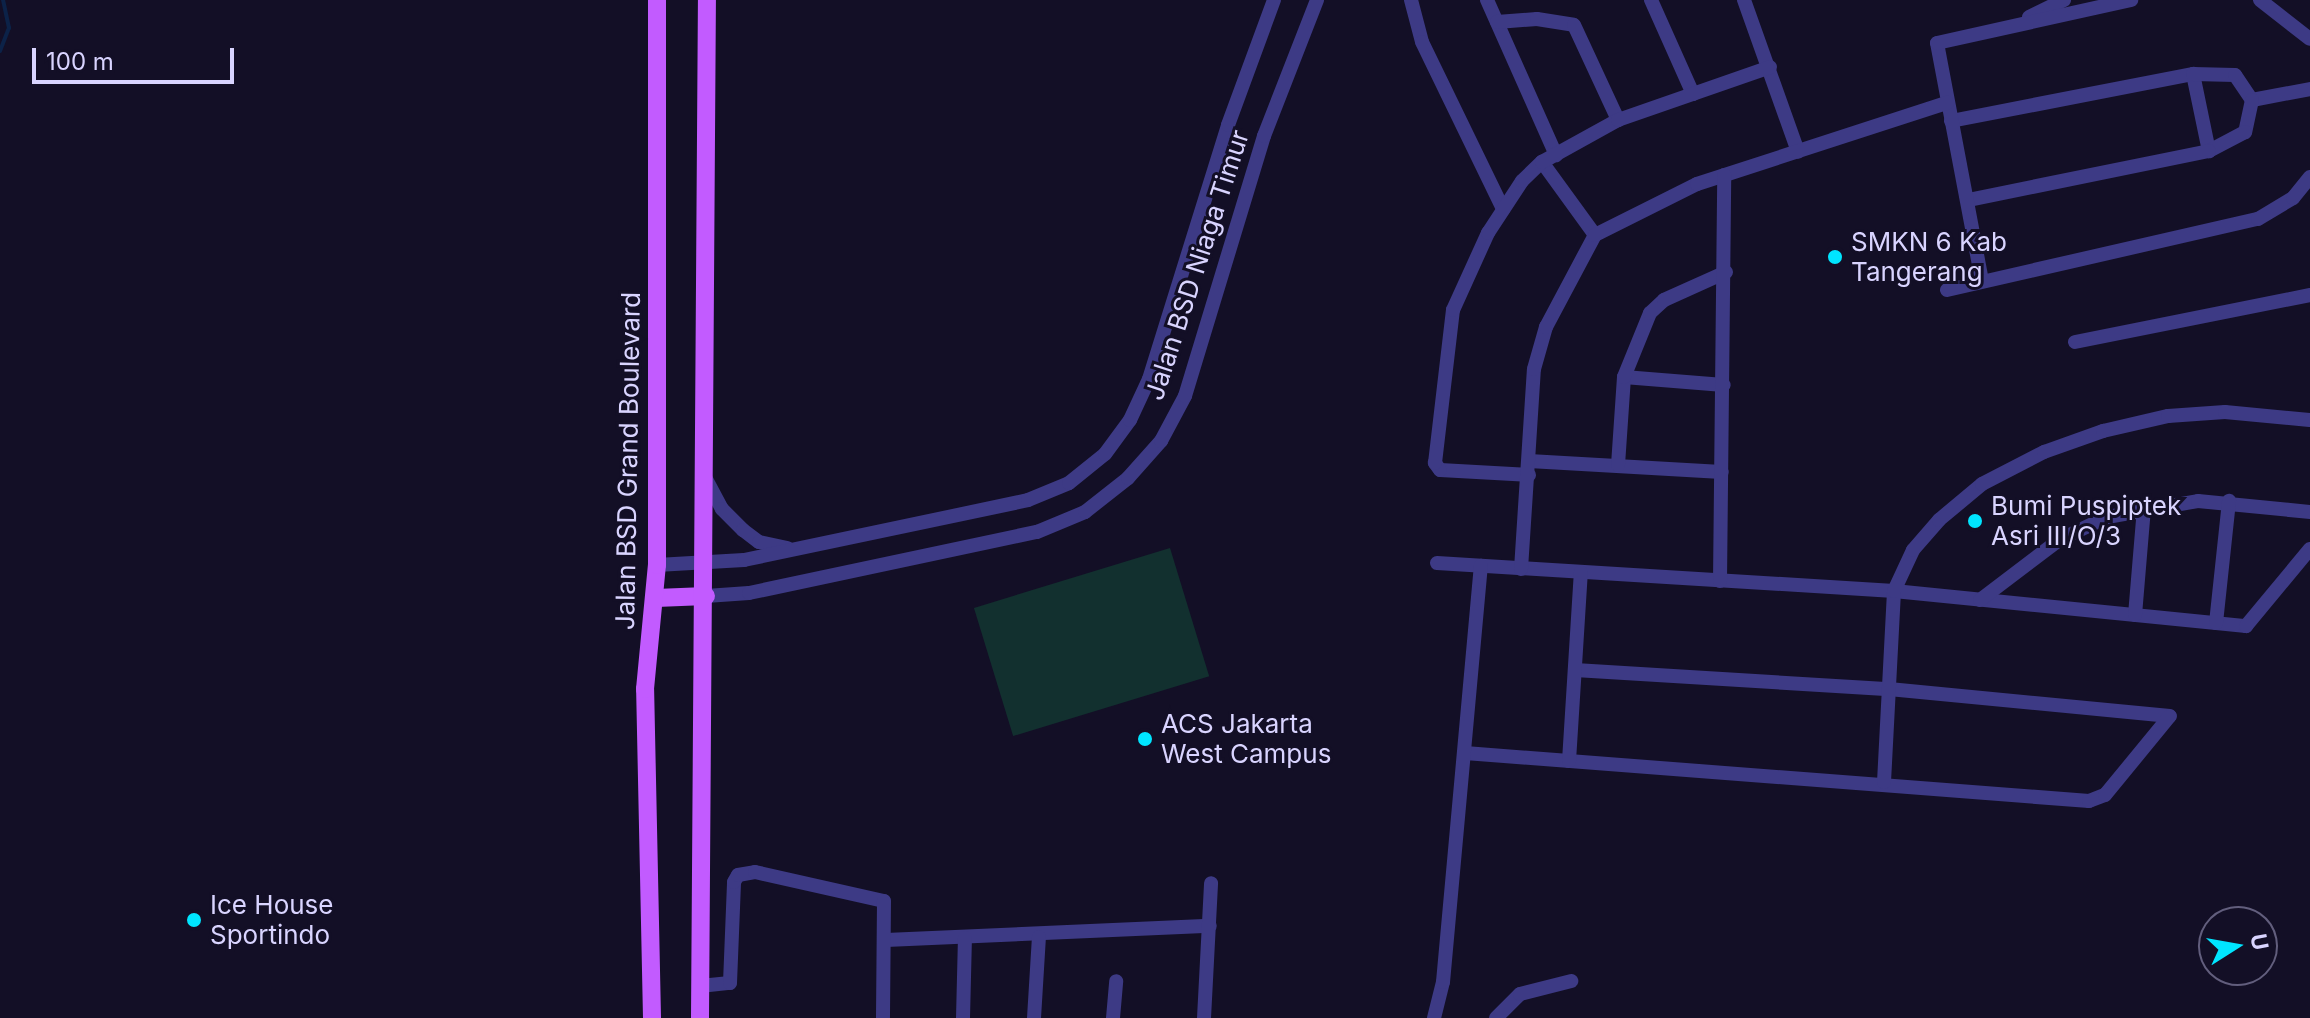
<!DOCTYPE html>
<html>
<head>
<meta charset="utf-8">
<style>
  body { margin:0 }
  #map { position:relative; width:2310px; height:1018px; overflow:hidden; background:#130f26; font-family:Inter,sans-serif }
  div>[style] { position:absolute }
  .green>* { inset:0; background:#12302f; transform-origin:0 0 }
  .stream>* { height:4px; margin:-2px; padding:0 2px; transform-origin:2px; border-radius:2px; background:#0c2248 }
  .minor>* { height:14px; margin:-7px; padding:0 7px; transform-origin:7px; border-radius:7px; background:#3d3a85 }
  .major>* { height:18px; margin:-9px; padding:0 9px; transform-origin:9px; border-radius:9px; background:#c25bff }
  .dots>* { width:22px; height:22px; translate:-50% -50%; box-sizing:border-box; border:4px solid #130f26; border-radius:50% }
  span { translate:-50% -50%; white-space:nowrap; text-align:center; line-height:1.15; -webkit-text-stroke:6px #130f26; paint-order:stroke }
  .poi-label { font-size:26px; color:#d9d4ff }
  .left { translate:0 -50%; text-align:left }
  .street-label { font-size:26px; color:#d9d4ff }
  .north { position:absolute; left:2198px; top:906px; width:80px; height:80px; box-sizing:border-box; background:#130f26; border:2px solid #625e7d; border-radius:50%; rotate:79deg; font-size:22px; font-weight:700; line-height:32px; text-align:center; color:#d9d4ff }
  .north::after { content:''; display:block; margin:auto; width:28px; height:36px; background:#00e5ff; clip-path:polygon(50% 0,100% 100%,50% 72%,0 100%) }
  .scale { position:absolute; left:32px; top:48px; width:202px; height:36px; box-sizing:border-box; border:4px solid #d9d4ff; border-top:0; padding-left:10px; font-size:24px; line-height:28px; white-space:nowrap; color:#d9d4ff; -webkit-text-stroke:6px #130f26; paint-order:stroke }
</style>
</head>
<body>
<div id="map">
  <div class="green">
    <div style="left:1170px;top:548px;width:134px;height:205px;rotate:73deg"></div>
  </div>
  <div class="stream">
    <div style="left:0;top:51px;width:25px;rotate:-69deg"></div>
    <div style="left:9px;top:28px;width:29px;rotate:-102deg"></div>
  </div>
  <div class="minor">
    <div style="left:1411px;top:0;width:43px;rotate:75.3deg"></div>
    <div style="left:1422px;top:42px;width:186px;rotate:64.1deg"></div>
    <div style="left:1487px;top:0;width:170px;rotate:66deg"></div>
    <div style="left:1651px;top:0;width:103px;rotate:65.9deg"></div>
    <div style="left:1744px;top:0;width:161px;rotate:70.4deg"></div>
    <div style="left:2260px;top:0;width:63px;rotate:38deg"></div>
    <div style="left:2029px;top:17px;width:39px;rotate:-26deg"></div>
    <div style="left:1497px;top:22px;width:40px;rotate:-4.3deg"></div>
    <div style="left:1537px;top:19px;width:37px;rotate:9deg"></div>
    <div style="left:1574px;top:25px;width:105px;rotate:65.1deg"></div>
    <div style="left:2193px;top:74px;width:79px;rotate:78.3deg"></div>
    <div style="left:2252px;top:100px;width:59px;rotate:-10.7deg"></div>
    <div style="left:1951px;top:121px;width:247px;rotate:-11deg"></div>
    <div style="left:2193px;top:74px;width:42px;rotate:1.4deg"></div>
    <div style="left:2235px;top:75px;width:30px;rotate:56deg"></div>
    <div style="left:2252px;top:100px;width:33px;rotate:102deg"></div>
    <div style="left:2245px;top:132px;width:41px;rotate:152.2deg"></div>
    <div style="left:2209px;top:151px;width:246px;rotate:168.5deg"></div>
    <div style="left:1542px;top:162px;width:90px;rotate:54deg"></div>
    <div style="left:1982px;top:281px;width:242px;rotate:-100.7deg"></div>
    <div style="left:1937px;top:43px;width:199px;rotate:-12.5deg"></div>
    <div style="left:1947px;top:290px;width:319px;rotate:-12.9deg"></div>
    <div style="left:2258px;top:219px;width:41px;rotate:-31deg"></div>
    <div style="left:2293px;top:198px;width:27px;rotate:-51deg"></div>
    <div style="left:2075px;top:342px;width:240px;rotate:-11.3deg"></div>
    <div style="left:1624px;top:377px;width:100px;rotate:4.6deg"></div>
    <div style="left:1529px;top:461px;width:193px;rotate:3.3deg"></div>
    <div style="left:1618px;top:465px;width:88px;rotate:-86.1deg"></div>
    <div style="left:1624px;top:377px;width:69px;rotate:-67.9deg"></div>
    <div style="left:1650px;top:313px;width:19px;rotate:-43deg"></div>
    <div style="left:1664px;top:300px;width:68px;rotate:-24.3deg"></div>
    <div style="left:1529px;top:475px;width:89px;rotate:-176.8deg"></div>
    <div style="left:1440px;top:470px;width:9px;rotate:-126deg"></div>
    <div style="left:1435px;top:463px;width:154px;rotate:-83.3deg"></div>
    <div style="left:1453px;top:310px;width:85px;rotate:-65.6deg"></div>
    <div style="left:1488px;top:233px;width:62px;rotate:-56.8deg"></div>
    <div style="left:1522px;top:181px;width:28px;rotate:-44deg"></div>
    <div style="left:1542px;top:162px;width:87px;rotate:-28.9deg"></div>
    <div style="left:1618px;top:120px;width:161px;rotate:-19.2deg"></div>
    <div style="left:706px;top:479px;width:34px;rotate:62deg"></div>
    <div style="left:722px;top:509px;width:30px;rotate:45deg"></div>
    <div style="left:743px;top:530px;width:20px;rotate:37deg"></div>
    <div style="left:759px;top:542px;width:29px;rotate:12deg"></div>
    <div style="left:1437px;top:563px;width:458px;rotate:3.5deg"></div>
    <div style="left:1894px;top:591px;width:354px;rotate:5.7deg"></div>
    <div style="left:2246px;top:626px;width:100px;rotate:-50.3deg"></div>
    <div style="left:657px;top:565px;width:87px;rotate:-3.3deg"></div>
    <div style="left:744px;top:560px;width:290px;rotate:-11.9deg"></div>
    <div style="left:1028px;top:500px;width:44px;rotate:-22.5deg"></div>
    <div style="left:1069px;top:483px;width:46px;rotate:-38.9deg"></div>
    <div style="left:1105px;top:454px;width:42px;rotate:-53.7deg"></div>
    <div style="left:1130px;top:420px;width:45px;rotate:-65.1deg"></div>
    <div style="left:1149px;top:379px;width:266px;rotate:-72.7deg"></div>
    <div style="left:1228px;top:125px;width:133px;rotate:-69.8deg"></div>
    <div style="left:1521px;top:569px;width:200px;rotate:-86.3deg"></div>
    <div style="left:1534px;top:369px;width:44px;rotate:-74.1deg"></div>
    <div style="left:1546px;top:327px;width:104px;rotate:-62deg"></div>
    <div style="left:1595px;top:235px;width:114px;rotate:-26.6deg"></div>
    <div style="left:1697px;top:184px;width:263px;rotate:-18deg"></div>
    <div style="left:1720px;top:581px;width:406px;rotate:-89.4deg"></div>
    <div style="left:706px;top:596px;width:43px;rotate:-4deg"></div>
    <div style="left:749px;top:593px;width:294px;rotate:-12deg"></div>
    <div style="left:1037px;top:532px;width:52px;rotate:-22.6deg"></div>
    <div style="left:1085px;top:512px;width:55px;rotate:-38.3deg"></div>
    <div style="left:1128px;top:478px;width:50px;rotate:-48.3deg"></div>
    <div style="left:1161px;top:441px;width:51px;rotate:-61.9deg"></div>
    <div style="left:1185px;top:396px;width:272px;rotate:-73.1deg"></div>
    <div style="left:1264px;top:136px;width:146px;rotate:-68.7deg"></div>
    <div style="left:1980px;top:600px;width:99px;rotate:-37.2deg"></div>
    <div style="left:2059px;top:540px;width:53px;rotate:-25.6deg"></div>
    <div style="left:2107px;top:517px;width:92px;rotate:-10deg"></div>
    <div style="left:2198px;top:501px;width:113px;rotate:5.6deg"></div>
    <div style="left:2135px;top:615px;width:107px;rotate:-85.2deg"></div>
    <div style="left:2216px;top:623px;width:123px;rotate:-83.9deg"></div>
    <div style="left:1575px;top:670px;width:315px;rotate:3.5deg"></div>
    <div style="left:1889px;top:689px;width:282px;rotate:5.5deg"></div>
    <div style="left:1465px;top:753px;width:626px;rotate:4.4deg"></div>
    <div style="left:2089px;top:801px;width:17px;rotate:-21deg"></div>
    <div style="left:2105px;top:795px;width:102px;rotate:-50.6deg"></div>
    <div style="left:1569px;top:761px;width:189px;rotate:-86.4deg"></div>
    <div style="left:1884px;top:782px;width:191px;rotate:-87deg"></div>
    <div style="left:1894px;top:591px;width:45px;rotate:-65.1deg"></div>
    <div style="left:1913px;top:550px;width:40px;rotate:-49deg"></div>
    <div style="left:1939px;top:520px;width:56px;rotate:-39.9deg"></div>
    <div style="left:1982px;top:484px;width:70px;rotate:-27.3deg"></div>
    <div style="left:2044px;top:452px;width:63px;rotate:-19.6deg"></div>
    <div style="left:2103px;top:431px;width:67px;rotate:-13deg"></div>
    <div style="left:2168px;top:416px;width:57px;rotate:-4deg"></div>
    <div style="left:2225px;top:412px;width:85px;rotate:5.4deg"></div>
    <div style="left:886px;top:940px;width:324px;rotate:-2.5deg"></div>
    <div style="left:700px;top:986px;width:30px;rotate:-6deg"></div>
    <div style="left:730px;top:983px;width:101px;rotate:-87.7deg"></div>
    <div style="left:734px;top:882px;width:8px;rotate:-60deg"></div>
    <div style="left:738px;top:875px;width:17px;rotate:-10deg"></div>
    <div style="left:755px;top:872px;width:132px;rotate:12.7deg"></div>
    <div style="left:884px;top:901px;width:117px;rotate:90.5deg"></div>
    <div style="left:963px;top:1018px;width:80px;rotate:-88.6deg"></div>
    <div style="left:1034px;top:1018px;width:81px;rotate:-86.5deg"></div>
    <div style="left:1113px;top:1018px;width:37px;rotate:-85deg"></div>
    <div style="left:1204px;top:1018px;width:135px;rotate:-87deg"></div>
    <div style="left:1434px;top:1018px;width:37px;rotate:-76deg"></div>
    <div style="left:1443px;top:982px;width:418px;rotate:-84.8deg"></div>
    <div style="left:1496px;top:1018px;width:34px;rotate:-45deg"></div>
    <div style="left:1520px;top:994px;width:53px;rotate:-14.3deg"></div>
  </div>
  <div class="major">
    <div style="left:656px;top:598px;width:50px;rotate:-2.3deg"></div>
    <div style="left:652px;top:1018px;width:329px;rotate:-91.2deg"></div>
    <div style="left:645px;top:689px;width:125px;rotate:-84.5deg"></div>
    <div style="left:657px;top:565px;width:565px;rotate:-90deg"></div>
    <div style="left:700px;top:1018px;width:1018px;rotate:-89.61deg"></div>
  </div>
  <div class="dots">
    <div style="left:1835px;top:257px;background:#00e5ff"></div>
    <div style="left:1975px;top:521px;background:#00e5ff"></div>
    <div style="left:1145px;top:739px;background:#00e5ff"></div>
    <div style="left:194px;top:920px;background:#00e5ff"></div>
  </div>
  <div class="poi-label">
    <span class="left" style="left:1851px;top:257px">SMKN 6 Kab<br>Tangerang</span>
    <span class="left" style="left:1991px;top:521px">Bumi Puspiptek<br>Asri III/O/3</span>
    <span class="left" style="left:1161px;top:739px">ACS Jakarta<br>West Campus</span>
    <span class="left" style="left:210px;top:920px">Ice House<br>Sportindo</span>
  </div>
  <div class="street-label">
    <span style="left:1197px;top:265px;rotate:-72deg">Jalan BSD Niaga Timur</span>
    <span style="left:628px;top:461px;rotate:-89deg">Jalan BSD Grand Boulevard</span>
  </div>
  <div class="north">U</div>
  <div class="scale">100 m</div>
</div>
</body>
</html>
